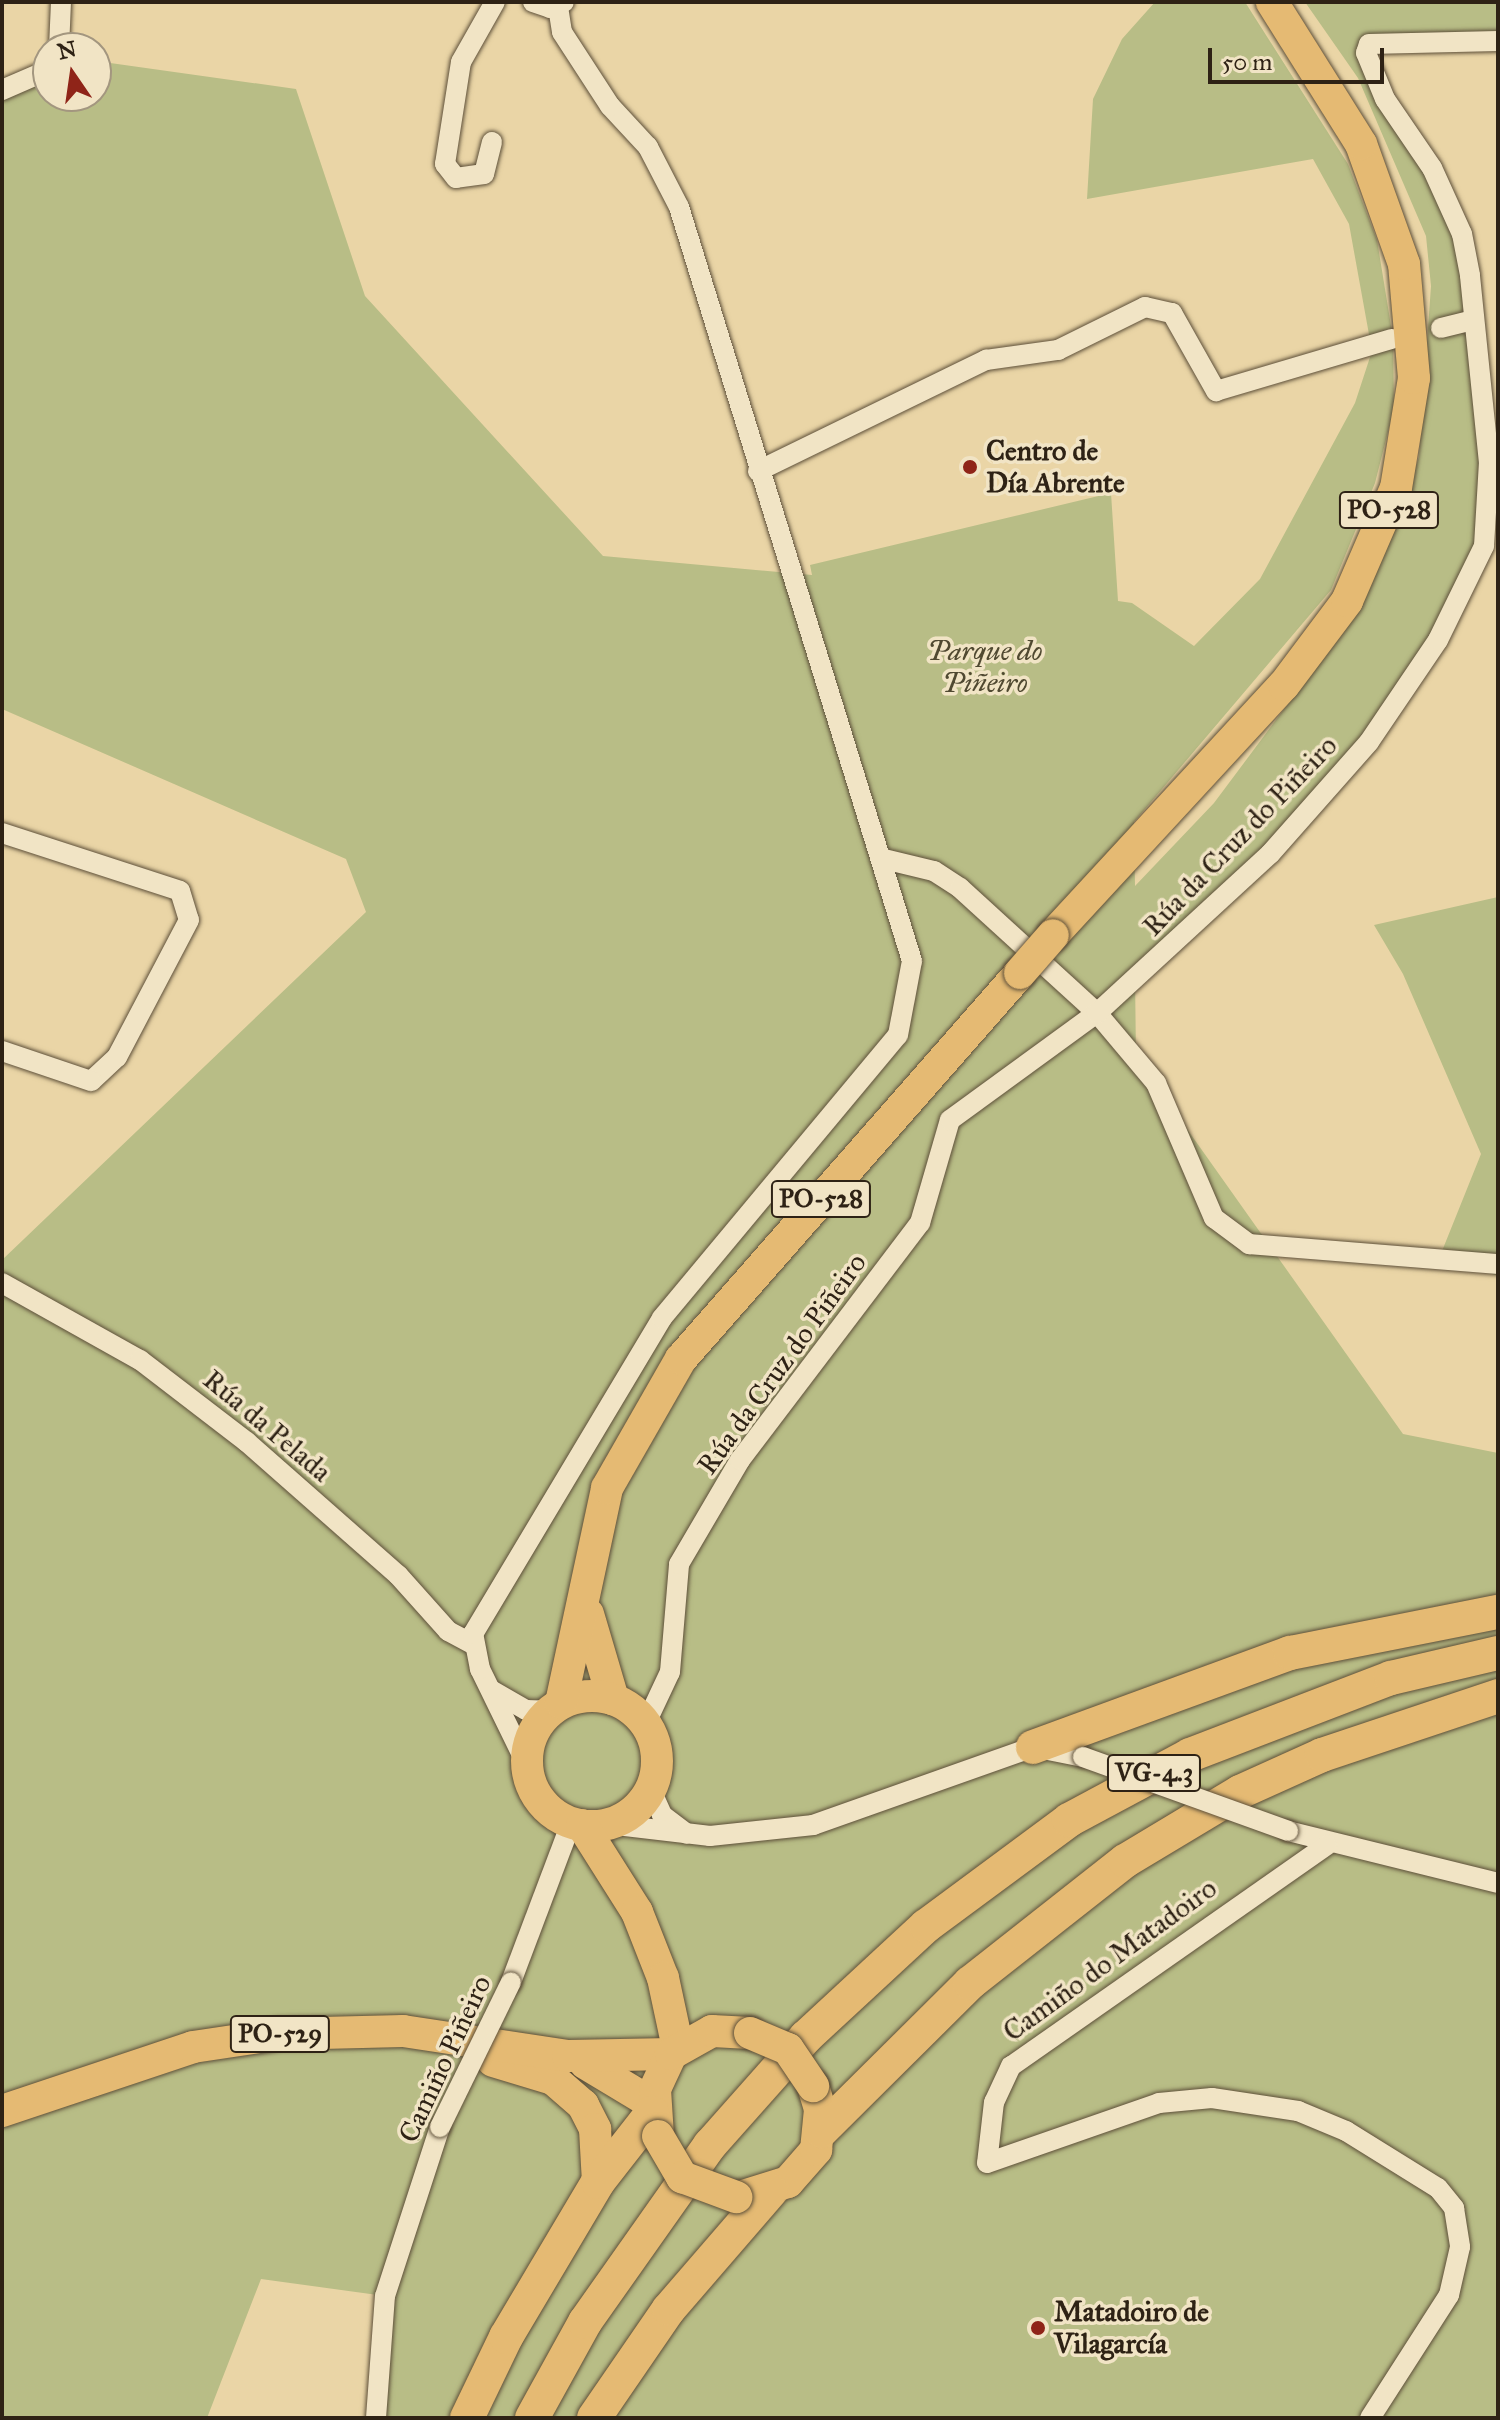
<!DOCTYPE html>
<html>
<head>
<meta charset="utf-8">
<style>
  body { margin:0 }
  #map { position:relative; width:1500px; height:2420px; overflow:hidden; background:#ead5a6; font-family:"IM FELL Great Primer",serif }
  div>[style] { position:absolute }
  .green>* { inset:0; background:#b8bd86 }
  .roads { filter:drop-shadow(0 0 2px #5d4f39) drop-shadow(0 0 2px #5d4f39) }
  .minor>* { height:20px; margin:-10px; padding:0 10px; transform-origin:10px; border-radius:10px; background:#f1e4c5 }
  .primary>* { height:32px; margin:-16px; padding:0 16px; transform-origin:16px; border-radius:16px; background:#e5ba73 }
  .primary>.ring { margin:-16px; padding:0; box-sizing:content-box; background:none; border:32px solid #e5ba73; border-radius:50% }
  .trunk>* { height:34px; margin:-17px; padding:0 17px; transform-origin:17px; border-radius:17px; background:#e5ba73 }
  .bridges { filter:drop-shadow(0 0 2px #5d4f39) drop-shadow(0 0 2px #5d4f39) }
  .minor-bridge>* { height:20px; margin:-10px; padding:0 10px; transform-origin:10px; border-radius:10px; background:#f1e4c5 }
  .primary-bridge>* { height:32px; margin:-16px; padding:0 16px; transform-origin:16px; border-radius:16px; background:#e5ba73 }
  .dots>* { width:22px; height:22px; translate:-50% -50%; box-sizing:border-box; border:4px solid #f1e4c5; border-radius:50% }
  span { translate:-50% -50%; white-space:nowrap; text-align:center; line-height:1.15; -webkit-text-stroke:7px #f1e4c5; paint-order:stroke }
  .shield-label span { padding:2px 6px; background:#f1e4c5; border:2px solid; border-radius:6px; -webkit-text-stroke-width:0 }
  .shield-label { font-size:26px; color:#2e2215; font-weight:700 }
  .poi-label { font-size:28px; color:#2e2215; font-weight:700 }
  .left { translate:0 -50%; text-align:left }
  .park-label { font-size:28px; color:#504931; font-style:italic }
  .street-label { font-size:28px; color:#2e2215 }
  .frame { position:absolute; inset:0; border:4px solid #2e2215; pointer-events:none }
  .north { position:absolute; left:32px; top:32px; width:80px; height:80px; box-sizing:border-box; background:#f1e4c5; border:2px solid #a3967f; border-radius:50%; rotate:347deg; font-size:22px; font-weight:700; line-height:32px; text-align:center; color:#2e2215 }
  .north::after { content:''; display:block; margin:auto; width:28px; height:36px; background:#8f2418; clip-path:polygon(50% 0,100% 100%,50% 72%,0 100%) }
  .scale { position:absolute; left:1208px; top:48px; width:176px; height:36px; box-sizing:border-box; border:4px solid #2e2215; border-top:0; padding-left:10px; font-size:24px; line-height:28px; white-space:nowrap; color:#2e2215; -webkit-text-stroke:6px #f1e4c5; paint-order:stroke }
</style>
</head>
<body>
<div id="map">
  <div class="green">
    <div style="clip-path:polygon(1155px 2px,1245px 2px,1348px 164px,1377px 240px,1393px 338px,1394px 408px,1375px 483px,1331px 590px,1134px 822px,1135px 886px,1214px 803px,1332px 645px,1393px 535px,1419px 457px,1431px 286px,1426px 236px,1358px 78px,1305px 2px,1498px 2px,1498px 41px,1369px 44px,1462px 234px,1489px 463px,1484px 539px,1427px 656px,1270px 854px,1135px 976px,1136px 1057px,1403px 1434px,1498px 1453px,1498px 2418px,373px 2418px,385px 2296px,261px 2279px,207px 2418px,2px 2418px,2px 1260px,366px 912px,346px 859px,2px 709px,2px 90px,40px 74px,43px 53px,48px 96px,96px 96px,96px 61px,296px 89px,365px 296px,603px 556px,812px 575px,810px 565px,1111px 493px,1118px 601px,1132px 603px,1194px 646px,1260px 579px,1355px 403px,1372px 351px,1349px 224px,1313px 159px,1087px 199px,1093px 99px,1122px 39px)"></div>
    <div style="clip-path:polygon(1498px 897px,1498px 1276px,1440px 1256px,1481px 1154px,1403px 974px,1374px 925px)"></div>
  </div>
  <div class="roads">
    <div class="minor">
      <div style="left:533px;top:2px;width:18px;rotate:19deg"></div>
      <div style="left:550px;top:8px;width:15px;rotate:-23deg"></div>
      <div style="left:59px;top:48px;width:46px;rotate:-87.5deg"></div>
      <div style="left:2px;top:90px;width:50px;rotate:-23.5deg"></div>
      <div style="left:492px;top:142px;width:33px;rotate:104deg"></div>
      <div style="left:484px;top:174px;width:28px;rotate:172deg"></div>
      <div style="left:456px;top:178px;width:18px;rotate:-128deg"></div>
      <div style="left:445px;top:164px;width:103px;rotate:-81.1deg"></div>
      <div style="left:461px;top:62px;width:69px;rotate:-60.5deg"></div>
      <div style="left:1441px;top:328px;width:33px;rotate:-14deg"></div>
      <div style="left:758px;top:471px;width:254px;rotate:-26deg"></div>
      <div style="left:986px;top:360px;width:73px;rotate:-7.9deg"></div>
      <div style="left:1058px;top:350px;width:97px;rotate:-26.3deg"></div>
      <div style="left:1145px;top:307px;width:28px;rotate:13deg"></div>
      <div style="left:1172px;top:313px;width:90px;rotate:60.6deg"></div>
      <div style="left:1216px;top:391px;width:183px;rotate:-16.5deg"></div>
      <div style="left:2px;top:833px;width:187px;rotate:18deg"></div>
      <div style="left:180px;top:891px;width:30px;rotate:73deg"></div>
      <div style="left:189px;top:920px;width:155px;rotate:117.7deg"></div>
      <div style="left:117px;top:1057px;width:35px;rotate:137deg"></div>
      <div style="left:91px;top:1081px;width:94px;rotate:-161.4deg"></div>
      <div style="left:884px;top:859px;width:51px;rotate:13.5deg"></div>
      <div style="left:934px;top:871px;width:31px;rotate:33deg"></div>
      <div style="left:960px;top:888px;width:185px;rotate:42.4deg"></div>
      <div style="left:1097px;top:1013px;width:92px;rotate:49.9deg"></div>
      <div style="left:1156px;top:1083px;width:147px;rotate:66.8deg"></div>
      <div style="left:1214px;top:1218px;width:44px;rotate:36.6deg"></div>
      <div style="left:1249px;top:1244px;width:250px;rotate:4.6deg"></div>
      <div style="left:2px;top:1283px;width:158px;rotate:29.2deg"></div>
      <div style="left:140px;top:1360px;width:135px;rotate:37.5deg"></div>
      <div style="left:247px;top:1442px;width:201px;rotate:41.4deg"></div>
      <div style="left:398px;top:1575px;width:75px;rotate:48.2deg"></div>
      <div style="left:448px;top:1631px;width:27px;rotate:28deg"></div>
      <div style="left:491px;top:1690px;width:40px;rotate:29.7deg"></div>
      <div style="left:526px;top:1710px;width:24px;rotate:2deg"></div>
      <div style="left:646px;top:1723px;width:56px;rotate:-64.8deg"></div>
      <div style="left:670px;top:1672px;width:108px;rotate:-85.2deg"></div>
      <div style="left:679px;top:1564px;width:121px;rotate:-59.6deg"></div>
      <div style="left:740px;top:1460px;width:298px;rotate:-52.8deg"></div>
      <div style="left:920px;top:1223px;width:107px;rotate:-73.8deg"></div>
      <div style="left:950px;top:1120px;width:182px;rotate:-36.1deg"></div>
      <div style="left:1097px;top:1013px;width:235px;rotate:-42.6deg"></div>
      <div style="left:1270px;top:854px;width:149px;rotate:-48.5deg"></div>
      <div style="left:1369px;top:742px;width:123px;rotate:-55.9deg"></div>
      <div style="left:1438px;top:640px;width:105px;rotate:-63.9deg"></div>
      <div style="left:1484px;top:546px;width:83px;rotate:-86.6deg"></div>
      <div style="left:1489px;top:463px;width:189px;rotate:-95.8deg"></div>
      <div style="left:1470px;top:275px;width:42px;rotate:-101deg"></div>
      <div style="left:1462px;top:234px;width:72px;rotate:-114.4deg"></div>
      <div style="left:1432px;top:168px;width:83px;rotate:-124.3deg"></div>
      <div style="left:1385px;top:99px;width:50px;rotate:-112.4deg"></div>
      <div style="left:1366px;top:53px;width:9px;rotate:-72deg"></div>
      <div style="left:1369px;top:44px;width:129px;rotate:-1.3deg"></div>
      <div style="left:526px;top:1763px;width:105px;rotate:-116.1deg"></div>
      <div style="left:480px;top:1669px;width:36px;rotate:-101deg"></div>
      <div style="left:473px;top:1634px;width:368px;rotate:-59.1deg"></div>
      <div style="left:662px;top:1318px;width:368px;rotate:-50.2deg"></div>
      <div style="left:898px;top:1035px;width:75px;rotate:-79.3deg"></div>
      <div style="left:912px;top:961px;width:789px;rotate:-107.17deg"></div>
      <div style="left:679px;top:207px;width:68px;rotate:-117.3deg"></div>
      <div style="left:648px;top:147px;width:56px;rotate:-132.8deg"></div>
      <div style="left:610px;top:106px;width:88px;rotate:-123deg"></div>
      <div style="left:562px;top:32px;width:26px;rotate:-99deg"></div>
      <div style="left:651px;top:1790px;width:27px;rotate:66deg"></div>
      <div style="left:662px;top:1815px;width:31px;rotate:37deg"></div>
      <div style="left:608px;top:1824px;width:103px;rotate:6.7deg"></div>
      <div style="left:710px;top:1836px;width:104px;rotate:-6.1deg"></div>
      <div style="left:813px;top:1825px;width:233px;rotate:-19.5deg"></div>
      <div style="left:1033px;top:1747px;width:51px;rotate:11.3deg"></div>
      <div style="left:1288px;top:1831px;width:216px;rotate:13.9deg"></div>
      <div style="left:1327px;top:1845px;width:386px;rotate:145deg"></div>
      <div style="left:1011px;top:2066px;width:40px;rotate:115deg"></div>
      <div style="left:994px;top:2102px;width:61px;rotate:96.5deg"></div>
      <div style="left:987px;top:2163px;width:182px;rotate:-19.2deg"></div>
      <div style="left:1159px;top:2103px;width:53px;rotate:-5.4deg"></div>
      <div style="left:1212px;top:2098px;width:87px;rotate:8.6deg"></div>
      <div style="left:1298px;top:2111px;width:52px;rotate:22.6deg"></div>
      <div style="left:1346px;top:2131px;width:108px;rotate:31.8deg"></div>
      <div style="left:1438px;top:2188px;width:26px;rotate:51deg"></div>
      <div style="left:1454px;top:2208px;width:39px;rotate:81deg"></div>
      <div style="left:1460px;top:2247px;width:49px;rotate:102.9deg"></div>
      <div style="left:1449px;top:2295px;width:146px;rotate:122.7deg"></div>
      <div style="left:511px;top:1982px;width:170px;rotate:-69.3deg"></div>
      <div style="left:376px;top:2418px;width:122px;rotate:-85.8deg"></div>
      <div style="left:385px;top:2296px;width:178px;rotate:-72deg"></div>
    </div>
    <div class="primary">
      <div style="left:1053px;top:935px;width:340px;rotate:-47.3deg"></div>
      <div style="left:1284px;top:685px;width:105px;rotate:-53.1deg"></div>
      <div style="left:1347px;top:601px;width:123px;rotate:-66.6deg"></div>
      <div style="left:1396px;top:488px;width:111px;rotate:-80.7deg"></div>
      <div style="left:1414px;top:378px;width:114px;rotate:-95deg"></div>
      <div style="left:1404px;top:264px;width:127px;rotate:-109.7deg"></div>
      <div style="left:1361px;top:144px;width:168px;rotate:-122.1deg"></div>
      <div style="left:588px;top:1614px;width:89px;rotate:73.6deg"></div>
      <div class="ring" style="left:527px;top:1696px;width:98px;height:98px"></div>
      <div style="left:561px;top:1703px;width:220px;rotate:-77.9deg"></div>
      <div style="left:607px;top:1488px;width:149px;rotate:-60.2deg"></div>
      <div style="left:681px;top:1359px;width:514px;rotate:-48.71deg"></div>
      <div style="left:582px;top:1825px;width:103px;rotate:57.7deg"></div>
      <div style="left:637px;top:1912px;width:71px;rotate:68.5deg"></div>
      <div style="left:663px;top:1978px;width:72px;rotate:77.9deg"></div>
      <div style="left:493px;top:2061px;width:63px;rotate:16.7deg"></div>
      <div style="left:553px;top:2079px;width:40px;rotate:41deg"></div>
      <div style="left:583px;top:2105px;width:27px;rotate:63deg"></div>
      <div style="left:595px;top:2129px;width:53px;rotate:86.8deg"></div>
      <div style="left:585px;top:2063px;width:79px;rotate:31.1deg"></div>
      <div style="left:2px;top:2111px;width:201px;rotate:-18.5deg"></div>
      <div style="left:193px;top:2047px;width:88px;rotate:-8.5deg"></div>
      <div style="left:280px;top:2034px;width:123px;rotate:-1.4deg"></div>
      <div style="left:403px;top:2031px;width:167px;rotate:8.6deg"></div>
      <div style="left:568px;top:2056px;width:103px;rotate:-1.1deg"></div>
      <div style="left:658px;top:2136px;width:47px;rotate:-93.7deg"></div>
      <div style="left:655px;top:2089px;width:38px;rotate:-65deg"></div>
      <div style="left:671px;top:2054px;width:47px;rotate:-29.3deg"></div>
      <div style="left:712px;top:2031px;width:38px;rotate:3deg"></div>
      <div style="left:743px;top:2196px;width:47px;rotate:-17.3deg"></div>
      <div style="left:788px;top:2182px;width:43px;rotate:-48.8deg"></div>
      <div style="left:816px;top:2150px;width:41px;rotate:-84.4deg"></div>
      <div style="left:820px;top:2109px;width:24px;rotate:-107deg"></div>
    </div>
    <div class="trunk">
      <div style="left:1033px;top:1747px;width:274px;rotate:-20.1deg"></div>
      <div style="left:1290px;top:1653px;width:212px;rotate:-11.2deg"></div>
      <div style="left:821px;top:2131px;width:210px;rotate:-44.8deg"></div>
      <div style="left:970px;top:1983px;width:197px;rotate:-38.2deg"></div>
      <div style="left:1125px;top:1861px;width:134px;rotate:-31deg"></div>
      <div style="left:1240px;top:1792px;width:90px;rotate:-24.3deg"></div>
      <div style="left:1322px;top:1755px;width:186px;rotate:-18.5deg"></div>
      <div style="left:467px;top:2418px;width:90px;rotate:-64.3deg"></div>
      <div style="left:506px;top:2337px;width:180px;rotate:-59.3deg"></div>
      <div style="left:598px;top:2182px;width:88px;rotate:-52deg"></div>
      <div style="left:532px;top:2418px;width:110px;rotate:-61.1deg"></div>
      <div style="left:585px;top:2322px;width:217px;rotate:-54.8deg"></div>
      <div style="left:710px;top:2145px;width:144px;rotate:-48.4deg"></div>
      <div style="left:806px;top:2037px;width:163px;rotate:-42.8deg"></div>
      <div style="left:926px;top:1926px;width:178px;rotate:-36.5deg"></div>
      <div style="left:1069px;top:1820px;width:137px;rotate:-28.2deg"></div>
      <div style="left:1190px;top:1755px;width:215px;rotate:-21deg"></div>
      <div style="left:1391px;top:1678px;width:110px;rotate:-13.2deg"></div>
      <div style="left:594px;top:2418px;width:132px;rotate:-55.5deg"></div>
      <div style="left:669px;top:2309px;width:156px;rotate:-49.2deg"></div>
    </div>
  </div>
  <div class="bridges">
    <div class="minor-bridge">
      <div style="left:1083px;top:1757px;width:218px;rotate:19.8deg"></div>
      <div style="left:440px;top:2127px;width:161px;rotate:-63.9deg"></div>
    </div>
    <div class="primary-bridge">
      <div style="left:1020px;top:973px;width:50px;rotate:-49deg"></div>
      <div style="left:750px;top:2033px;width:41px;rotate:22.8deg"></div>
      <div style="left:788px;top:2049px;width:45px;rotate:56deg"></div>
      <div style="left:658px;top:2136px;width:48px;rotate:59.7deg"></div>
      <div style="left:682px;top:2177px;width:58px;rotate:20.3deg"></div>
    </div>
  </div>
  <div class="dots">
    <div style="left:970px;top:467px;background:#8f2418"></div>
    <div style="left:1038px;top:2328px;background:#8f2418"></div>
  </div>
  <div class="shield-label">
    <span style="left:1389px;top:510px">PO-528</span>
    <span style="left:821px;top:1199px">PO-528</span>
    <span style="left:1154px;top:1773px">VG-4.3</span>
    <span style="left:280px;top:2034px">PO-529</span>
  </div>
  <div class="poi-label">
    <span class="left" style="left:986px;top:467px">Centro de<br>Día Abrente</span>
    <span class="left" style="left:1054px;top:2328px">Matadoiro de<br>Vilagarcía</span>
  </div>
  <div class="park-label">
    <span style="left:985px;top:667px">Parque do<br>Piñeiro</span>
  </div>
  <div class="street-label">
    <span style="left:1240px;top:836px;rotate:-46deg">Rúa da Cruz do Piñeiro</span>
    <span style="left:782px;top:1364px;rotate:-54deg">Rúa da Cruz do Piñeiro</span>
    <span style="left:267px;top:1426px;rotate:40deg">Rúa da Pelada</span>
    <span style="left:1110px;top:1960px;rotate:-36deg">Camiño do Matadoiro</span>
    <span style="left:445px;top:2059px;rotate:-65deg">Camiño Piñeiro</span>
  </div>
  <div class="frame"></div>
  <div class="north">N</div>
  <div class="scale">50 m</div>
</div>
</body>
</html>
